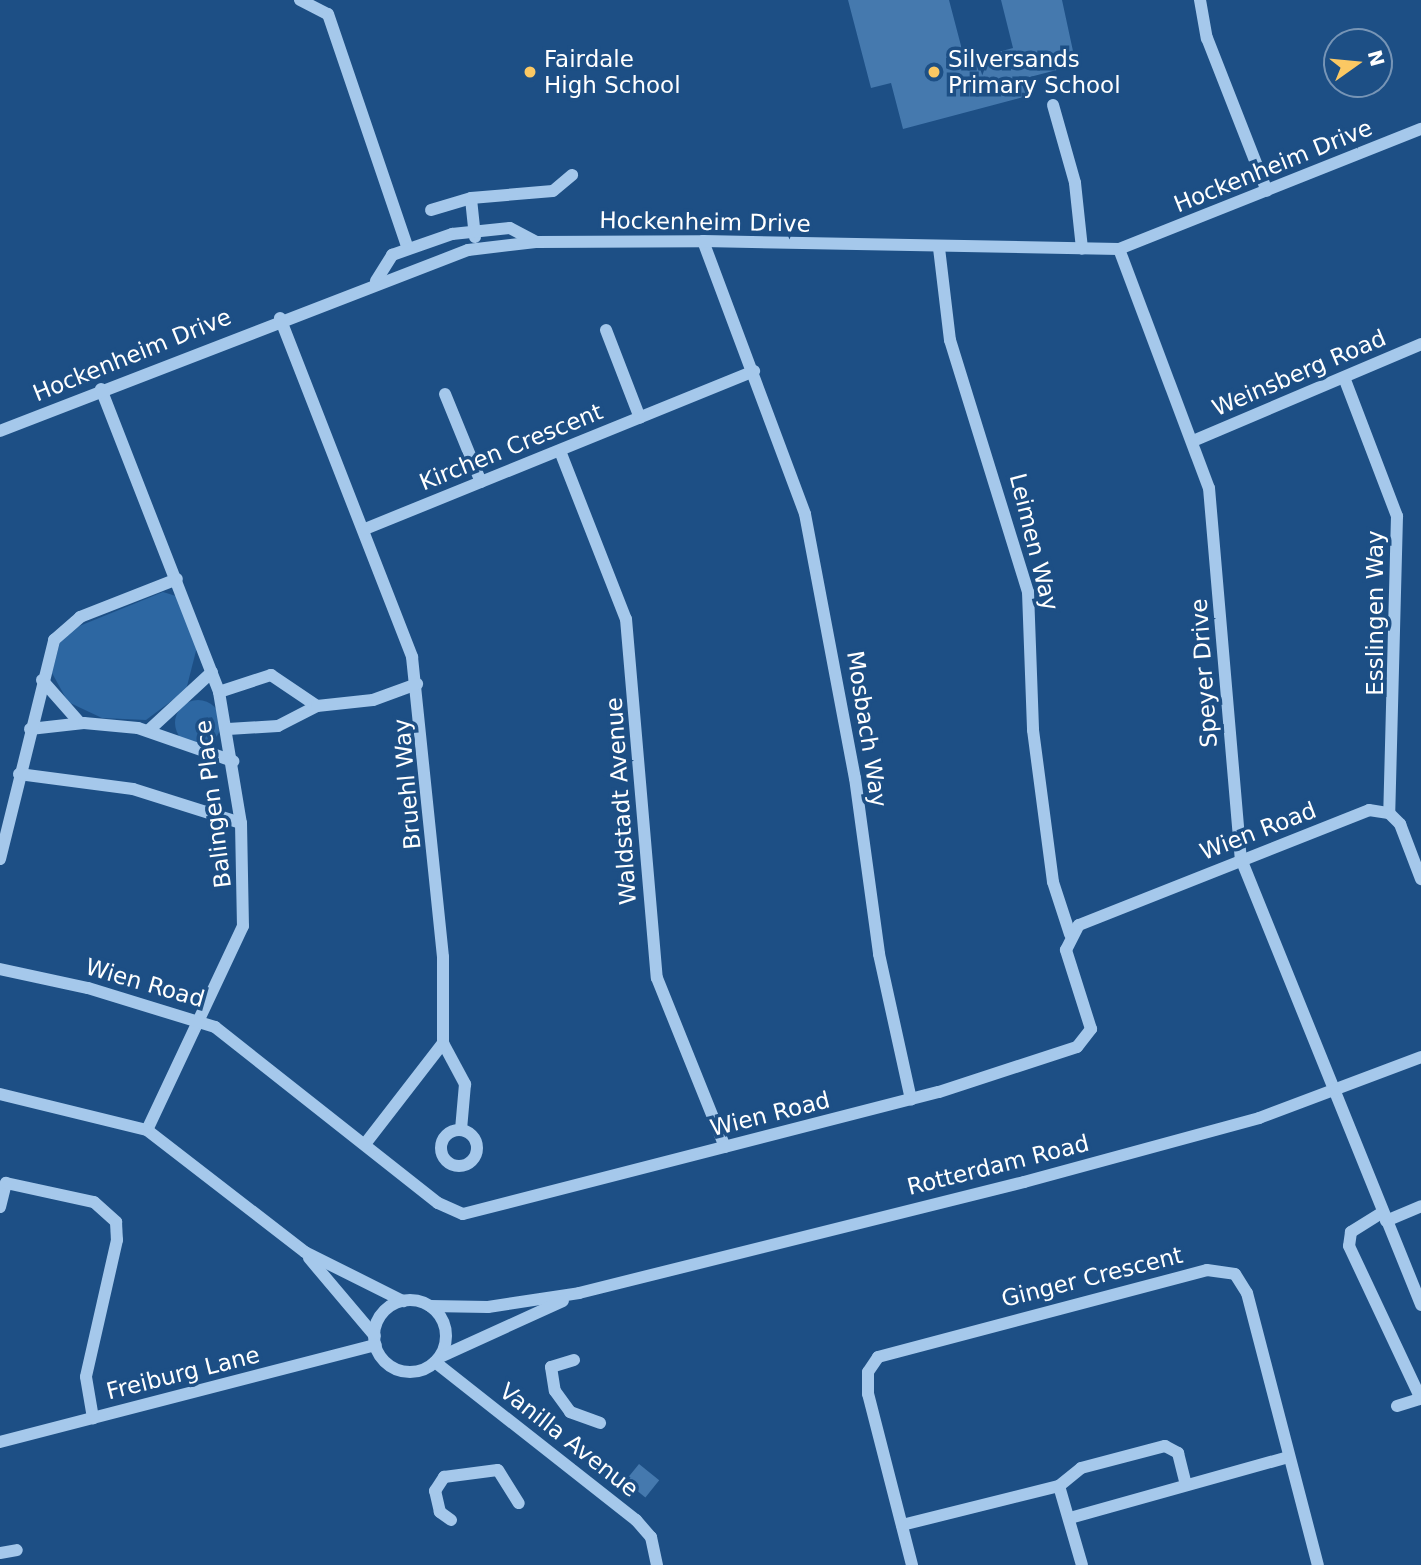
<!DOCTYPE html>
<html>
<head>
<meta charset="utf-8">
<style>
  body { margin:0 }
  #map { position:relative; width:1421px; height:1565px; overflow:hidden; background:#1d4f85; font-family:"DejaVu Sans",sans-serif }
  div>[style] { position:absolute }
  .green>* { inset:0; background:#2d67a2 }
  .round { border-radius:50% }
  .building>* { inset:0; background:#4579ae; transform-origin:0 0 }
  .minor>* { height:12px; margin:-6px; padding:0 6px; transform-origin:6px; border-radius:6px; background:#a5c8eb }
  .minor>.ring { margin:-6px; padding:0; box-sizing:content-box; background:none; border:12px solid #a5c8eb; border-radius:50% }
  .dots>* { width:19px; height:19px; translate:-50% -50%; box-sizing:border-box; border:4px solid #1d4f85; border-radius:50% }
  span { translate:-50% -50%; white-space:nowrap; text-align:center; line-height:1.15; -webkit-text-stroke:7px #1d4f85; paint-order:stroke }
  .poi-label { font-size:23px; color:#fff }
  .left { translate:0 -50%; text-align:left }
  .street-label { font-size:23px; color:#fff }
  .north { position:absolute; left:1323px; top:28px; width:70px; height:70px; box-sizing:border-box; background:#1d4f85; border:2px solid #7795b6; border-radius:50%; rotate:75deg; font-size:19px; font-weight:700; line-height:28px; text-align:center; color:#fff }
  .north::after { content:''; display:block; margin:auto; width:24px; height:32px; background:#fbc863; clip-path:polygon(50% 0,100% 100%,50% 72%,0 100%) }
</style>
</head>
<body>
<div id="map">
  <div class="green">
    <div style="clip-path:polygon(163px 592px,176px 596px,197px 647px,186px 690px,146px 720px,102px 718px,68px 702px,52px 673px,60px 642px,72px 629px)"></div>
    <div class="round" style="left:175px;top:700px;width:46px;height:46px"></div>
  </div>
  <div class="building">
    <div style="clip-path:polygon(848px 0,949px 0,965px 61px,1013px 48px,1001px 0,1062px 0,1076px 65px,1026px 78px,1031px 95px,903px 129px,891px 83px,871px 88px)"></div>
    <div style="left:639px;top:1464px;width:26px;height:22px;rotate:39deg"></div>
  </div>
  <div class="minor">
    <div style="left:300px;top:0;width:31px;rotate:27deg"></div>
    <div style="left:328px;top:14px;width:248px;rotate:71.2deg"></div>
    <div style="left:1200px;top:0;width:39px;rotate:80deg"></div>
    <div style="left:1207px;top:38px;width:164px;rotate:68.6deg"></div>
    <div style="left:1053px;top:105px;width:81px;rotate:74.2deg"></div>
    <div style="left:1075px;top:183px;width:66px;rotate:83.9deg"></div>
    <div style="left:431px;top:210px;width:42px;rotate:-16.7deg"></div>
    <div style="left:475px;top:237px;width:39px;rotate:-96deg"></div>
    <div style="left:471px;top:198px;width:82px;rotate:-4.9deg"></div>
    <div style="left:553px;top:191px;width:25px;rotate:-40deg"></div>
    <div style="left:703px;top:241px;width:291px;rotate:69.5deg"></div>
    <div style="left:805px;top:514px;width:269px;rotate:79.3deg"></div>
    <div style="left:855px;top:778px;width:178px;rotate:82.2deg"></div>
    <div style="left:879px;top:954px;width:149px;rotate:77.6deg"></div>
    <div style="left:939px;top:248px;width:93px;rotate:83.2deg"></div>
    <div style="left:950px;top:340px;width:264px;rotate:72.8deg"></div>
    <div style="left:1028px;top:592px;width:138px;rotate:87.9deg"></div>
    <div style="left:1033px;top:730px;width:153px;rotate:82.5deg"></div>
    <div style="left:1053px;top:882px;width:55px;rotate:71.9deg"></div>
    <div style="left:1119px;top:249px;width:255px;rotate:69.4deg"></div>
    <div style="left:1209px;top:488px;width:372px;rotate:85.1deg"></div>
    <div style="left:1241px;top:859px;width:481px;rotate:68deg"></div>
    <div style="left:376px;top:281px;width:31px;rotate:-58deg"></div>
    <div style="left:392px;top:255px;width:64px;rotate:-19.3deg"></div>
    <div style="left:452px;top:234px;width:58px;rotate:-5.9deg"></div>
    <div style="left:510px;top:228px;width:30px;rotate:28deg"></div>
    <div style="left:280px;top:318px;width:364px;rotate:68.7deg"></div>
    <div style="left:412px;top:657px;width:302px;rotate:84.1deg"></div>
    <div style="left:443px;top:957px;width:86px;rotate:90deg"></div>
    <div style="left:443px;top:1043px;width:47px;rotate:61.8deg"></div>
    <div style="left:465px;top:1084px;width:46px;rotate:95deg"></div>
    <div style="left:606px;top:330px;width:94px;rotate:68.9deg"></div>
    <div style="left:1345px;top:380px;width:146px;rotate:69.1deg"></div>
    <div style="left:1397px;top:516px;width:297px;rotate:91.5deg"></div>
    <div style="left:101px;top:389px;width:325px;rotate:68.7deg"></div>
    <div style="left:219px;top:692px;width:133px;rotate:80.5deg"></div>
    <div style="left:241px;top:823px;width:103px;rotate:88.9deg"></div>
    <div style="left:243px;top:926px;width:225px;rotate:115.2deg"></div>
    <div style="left:445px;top:394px;width:95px;rotate:67.8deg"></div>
    <div style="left:0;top:431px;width:502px;rotate:-21.14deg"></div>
    <div style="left:468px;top:250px;width:68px;rotate:-6.7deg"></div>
    <div style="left:536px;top:242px;width:167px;rotate:-0.3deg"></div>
    <div style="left:703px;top:241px;width:416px;rotate:1.1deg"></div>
    <div style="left:1119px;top:249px;width:325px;rotate:-21.7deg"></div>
    <div style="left:1193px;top:441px;width:248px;rotate:-23deg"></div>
    <div style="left:560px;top:451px;width:180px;rotate:68.6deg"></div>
    <div style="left:626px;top:619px;width:360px;rotate:85.1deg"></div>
    <div style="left:657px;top:978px;width:182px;rotate:68.1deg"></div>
    <div style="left:365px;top:529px;width:420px;rotate:-22.1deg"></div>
    <div style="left:42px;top:680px;width:57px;rotate:48.5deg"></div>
    <div style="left:219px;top:692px;width:55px;rotate:-18.1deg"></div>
    <div style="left:271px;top:675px;width:55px;rotate:34deg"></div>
    <div style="left:30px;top:729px;width:54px;rotate:-6.3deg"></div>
    <div style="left:84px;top:723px;width:54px;rotate:5.3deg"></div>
    <div style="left:138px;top:728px;width:101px;rotate:19.2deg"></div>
    <div style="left:228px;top:729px;width:50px;rotate:-3.4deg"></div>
    <div style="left:278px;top:726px;width:44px;rotate:-27.1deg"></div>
    <div style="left:317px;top:706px;width:56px;rotate:-6.1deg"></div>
    <div style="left:373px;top:700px;width:47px;rotate:-20deg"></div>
    <div style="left:148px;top:731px;width:87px;rotate:-42.7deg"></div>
    <div style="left:19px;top:774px;width:115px;rotate:7.5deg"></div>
    <div style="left:133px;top:789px;width:113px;rotate:17.5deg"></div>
    <div style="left:0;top:859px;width:226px;rotate:-76.1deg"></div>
    <div style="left:54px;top:640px;width:35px;rotate:-41deg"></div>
    <div style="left:80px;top:617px;width:104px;rotate:-21.4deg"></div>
    <div style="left:0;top:969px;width:90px;rotate:12.2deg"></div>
    <div style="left:88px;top:988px;width:133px;rotate:17.1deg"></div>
    <div style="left:215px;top:1027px;width:284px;rotate:38.3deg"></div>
    <div style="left:438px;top:1203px;width:27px;rotate:24deg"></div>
    <div style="left:463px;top:1214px;width:491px;rotate:-14.4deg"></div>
    <div style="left:939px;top:1092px;width:145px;rotate:-18.1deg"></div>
    <div style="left:1077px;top:1047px;width:23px;rotate:-52deg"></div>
    <div style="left:1091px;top:1029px;width:83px;rotate:-107.6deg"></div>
    <div style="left:1066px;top:950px;width:28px;rotate:-63deg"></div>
    <div style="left:1079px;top:925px;width:312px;rotate:-21.6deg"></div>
    <div style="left:1369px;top:810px;width:20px;rotate:9deg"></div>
    <div style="left:1389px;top:813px;width:16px;rotate:45deg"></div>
    <div style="left:1400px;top:824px;width:59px;rotate:69.1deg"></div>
    <div style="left:0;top:1094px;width:151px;rotate:13.8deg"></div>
    <div style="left:147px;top:1130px;width:200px;rotate:37.7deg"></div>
    <div style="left:305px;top:1252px;width:110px;rotate:26.6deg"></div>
    <div class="ring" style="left:441px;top:1130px;width:24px;height:24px"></div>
    <div style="left:365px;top:1144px;width:128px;rotate:-52.3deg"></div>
    <div style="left:0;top:1207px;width:25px;rotate:-76deg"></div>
    <div style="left:6px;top:1183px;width:90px;rotate:12.2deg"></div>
    <div style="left:94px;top:1202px;width:30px;rotate:42deg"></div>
    <div style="left:116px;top:1222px;width:18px;rotate:87deg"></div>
    <div style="left:117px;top:1240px;width:140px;rotate:102.8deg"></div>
    <div style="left:86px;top:1377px;width:42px;rotate:80.3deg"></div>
    <div style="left:1383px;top:1212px;width:38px;rotate:148deg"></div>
    <div style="left:1351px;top:1232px;width:14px;rotate:98deg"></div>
    <div style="left:1349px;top:1246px;width:169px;rotate:64.8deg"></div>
    <div style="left:1386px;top:1221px;width:38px;rotate:-23deg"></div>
    <div style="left:309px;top:1258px;width:102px;rotate:49.8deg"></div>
    <div class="ring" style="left:374px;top:1300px;width:60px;height:60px"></div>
    <div style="left:430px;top:1306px;width:58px;rotate:1deg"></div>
    <div style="left:488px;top:1307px;width:92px;rotate:-8.7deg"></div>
    <div style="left:579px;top:1293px;width:459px;rotate:-14deg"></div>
    <div style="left:1024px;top:1182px;width:244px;rotate:-15.2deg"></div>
    <div style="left:1259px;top:1118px;width:173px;rotate:-20.6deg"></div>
    <div style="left:440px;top:1357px;width:135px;rotate:-24.5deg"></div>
    <div style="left:574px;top:1360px;width:24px;rotate:163deg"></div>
    <div style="left:551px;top:1367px;width:24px;rotate:81deg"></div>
    <div style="left:555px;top:1391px;width:26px;rotate:54deg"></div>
    <div style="left:570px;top:1412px;width:32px;rotate:20deg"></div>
    <div style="left:435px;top:1362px;width:256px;rotate:38.2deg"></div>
    <div style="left:636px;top:1520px;width:23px;rotate:49deg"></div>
    <div style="left:651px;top:1537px;width:29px;rotate:78deg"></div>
    <div style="left:1397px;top:1406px;width:21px;rotate:-17deg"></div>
    <div style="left:0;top:1442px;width:388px;rotate:-14.5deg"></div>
    <div style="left:1059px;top:1486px;width:82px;rotate:73.8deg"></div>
    <div style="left:1070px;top:1518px;width:226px;rotate:-15.6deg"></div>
    <div style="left:451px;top:1520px;width:14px;rotate:-144deg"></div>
    <div style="left:440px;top:1512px;width:22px;rotate:-103deg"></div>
    <div style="left:435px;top:1491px;width:17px;rotate:-57deg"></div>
    <div style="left:444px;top:1477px;width:54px;rotate:-7.4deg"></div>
    <div style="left:498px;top:1470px;width:39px;rotate:58deg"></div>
    <div style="left:902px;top:1525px;width:162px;rotate:-14deg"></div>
    <div style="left:1059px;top:1486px;width:28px;rotate:-39deg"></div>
    <div style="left:1081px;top:1468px;width:87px;rotate:-14.7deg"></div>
    <div style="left:1165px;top:1446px;width:15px;rotate:28deg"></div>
    <div style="left:1178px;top:1453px;width:33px;rotate:76deg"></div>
    <div style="left:0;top:1553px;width:17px;rotate:-10deg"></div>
    <div style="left:912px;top:1565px;width:177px;rotate:-104.4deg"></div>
    <div style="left:868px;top:1394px;width:22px;rotate:-90deg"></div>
    <div style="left:868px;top:1372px;width:18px;rotate:-56deg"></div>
    <div style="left:878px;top:1357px;width:340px;rotate:-14.8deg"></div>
    <div style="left:1207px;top:1270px;width:28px;rotate:8deg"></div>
    <div style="left:1235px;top:1274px;width:22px;rotate:58deg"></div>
    <div style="left:1247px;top:1293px;width:281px;rotate:75.4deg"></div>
  </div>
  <div class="dots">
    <div style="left:530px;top:72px;background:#fbc863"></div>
    <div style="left:934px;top:72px;background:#fbc863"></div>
  </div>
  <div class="poi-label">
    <span class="left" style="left:544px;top:72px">Fairdale<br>High School</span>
    <span class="left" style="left:948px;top:72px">Silversands<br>Primary School</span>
  </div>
  <div class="street-label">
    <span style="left:1273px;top:166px;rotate:-22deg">Hockenheim Drive</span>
    <span style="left:705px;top:222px;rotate:1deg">Hockenheim Drive</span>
    <span style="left:132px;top:355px;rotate:-22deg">Hockenheim Drive</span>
    <span style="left:1299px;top:373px;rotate:-23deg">Weinsberg Road</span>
    <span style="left:511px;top:447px;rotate:-22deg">Kirchen Crescent</span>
    <span style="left:1034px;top:542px;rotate:76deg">Leimen Way</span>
    <span style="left:1375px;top:613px;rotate:-90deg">Esslingen Way</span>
    <span style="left:1204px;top:673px;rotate:-94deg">Speyer Drive</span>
    <span style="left:867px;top:729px;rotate:81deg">Mosbach Way</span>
    <span style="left:407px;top:784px;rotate:-95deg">Bruehl Way</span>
    <span style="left:621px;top:801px;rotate:-94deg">Waldstadt Avenue</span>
    <span style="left:213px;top:804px;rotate:-97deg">Balingen Place</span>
    <span style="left:1258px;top:831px;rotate:-21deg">Wien Road</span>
    <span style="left:145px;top:983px;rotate:16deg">Wien Road</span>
    <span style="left:770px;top:1114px;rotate:-14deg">Wien Road</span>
    <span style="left:998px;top:1165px;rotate:-14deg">Rotterdam Road</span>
    <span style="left:1092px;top:1277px;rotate:-14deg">Ginger Crescent</span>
    <span style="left:183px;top:1373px;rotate:-14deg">Freiburg Lane</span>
    <span style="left:569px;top:1440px;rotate:38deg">Vanilla Avenue</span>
  </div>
  <div class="north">N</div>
</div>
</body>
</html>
